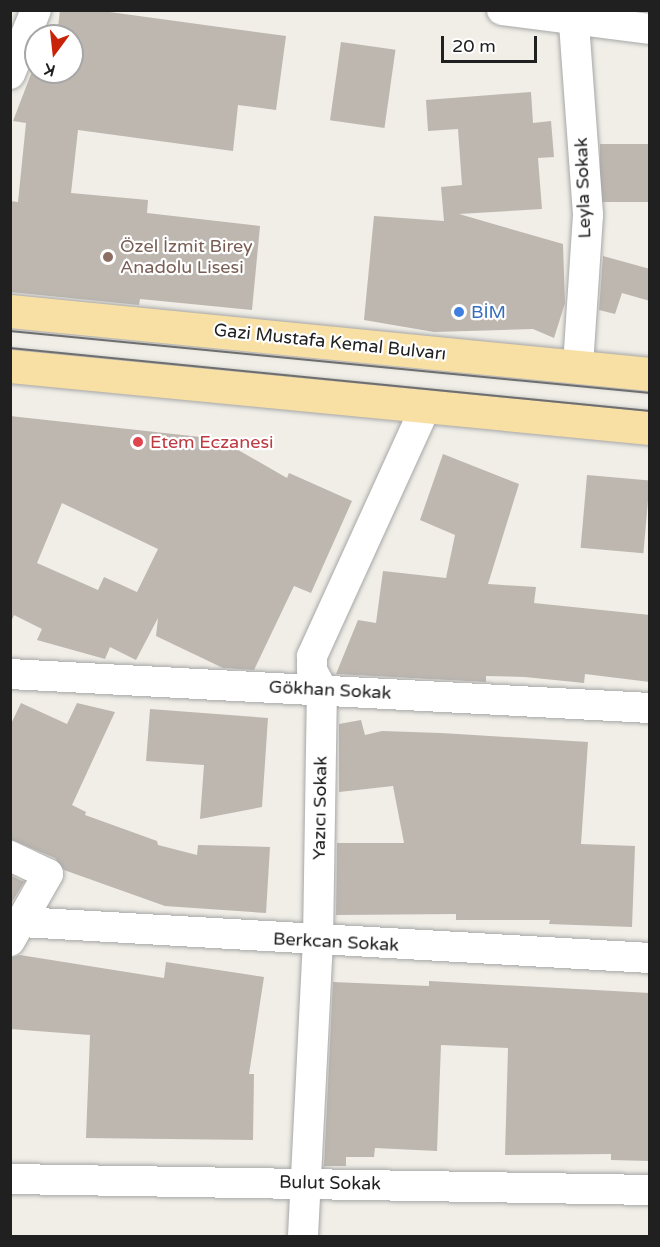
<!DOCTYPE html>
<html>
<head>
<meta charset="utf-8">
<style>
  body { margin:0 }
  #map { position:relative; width:660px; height:1247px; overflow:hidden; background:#f0eee7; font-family:"Varela Round",sans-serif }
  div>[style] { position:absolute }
  .building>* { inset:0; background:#bdb7b0; transform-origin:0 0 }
  .roads { filter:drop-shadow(0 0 2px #a7a7a7) drop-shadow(0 0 2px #a7a7a7) }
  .minor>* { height:30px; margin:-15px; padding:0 15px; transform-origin:15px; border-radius:15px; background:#fff }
  .primary>* { height:33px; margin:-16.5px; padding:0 16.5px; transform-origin:16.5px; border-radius:16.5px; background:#f8dfa4 }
  .tram>* { height:1.5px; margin:-0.75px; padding:0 0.75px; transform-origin:0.75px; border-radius:0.75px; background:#6e6e6e }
  .dots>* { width:16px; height:16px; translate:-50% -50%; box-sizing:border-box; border:3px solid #fff; border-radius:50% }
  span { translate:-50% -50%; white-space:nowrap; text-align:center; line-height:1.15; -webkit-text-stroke:4.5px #fff; paint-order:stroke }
  .street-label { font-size:18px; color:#202020 }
  .education-label { font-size:18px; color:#785e54 }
  .left { translate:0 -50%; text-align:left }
  .shop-label { font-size:18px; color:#366cbe }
  .health-label { font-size:18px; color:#be3a42 }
  .frame { position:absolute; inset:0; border:12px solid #202020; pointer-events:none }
  .north { position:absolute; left:24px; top:24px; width:60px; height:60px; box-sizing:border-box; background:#fff; border:2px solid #a6a6a6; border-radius:50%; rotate:195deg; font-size:16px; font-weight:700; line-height:24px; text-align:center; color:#202020 }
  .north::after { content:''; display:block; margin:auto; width:21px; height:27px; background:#c82208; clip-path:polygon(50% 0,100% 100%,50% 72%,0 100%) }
  .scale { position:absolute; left:441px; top:36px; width:96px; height:27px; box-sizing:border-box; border:3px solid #202020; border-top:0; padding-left:8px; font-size:18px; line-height:21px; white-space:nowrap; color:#202020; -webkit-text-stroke:4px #fff; paint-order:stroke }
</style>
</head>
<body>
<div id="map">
  <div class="building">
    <div style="clip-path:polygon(60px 10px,95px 10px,286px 36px,276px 110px,238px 105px,233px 151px,78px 130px,71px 193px,148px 200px,147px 213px,260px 226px,252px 310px,140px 299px,139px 305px,10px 292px,10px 201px,18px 202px,26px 123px,13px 121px,31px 74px,72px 72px,72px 36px,57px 36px)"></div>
    <div style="left:341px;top:42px;width:55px;height:79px;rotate:8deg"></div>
    <div style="clip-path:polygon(531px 92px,533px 123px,551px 121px,554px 157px,538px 158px,542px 209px,459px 214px,563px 244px,565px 303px,554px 338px,533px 329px,434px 332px,364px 320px,374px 216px,444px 221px,441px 187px,462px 185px,458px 129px,428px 131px,426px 100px)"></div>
    <div style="left:650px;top:144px;width:58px;height:50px;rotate:90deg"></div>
    <div style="clip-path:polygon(603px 256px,650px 269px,650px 301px,622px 293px,615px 314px,599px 310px)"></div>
    <div style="clip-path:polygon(evenodd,10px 416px,219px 439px,287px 478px,289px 473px,352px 501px,311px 593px,294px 586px,254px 670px,223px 668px,156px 636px,158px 618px,136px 660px,110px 647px,105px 659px,37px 640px,42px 629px,14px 615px,10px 624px,10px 416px,62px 503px,158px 549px,137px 592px,104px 577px,98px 590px,37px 563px,62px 503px)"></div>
    <div style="clip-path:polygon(443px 454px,519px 484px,488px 584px,536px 587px,534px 603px,650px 615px,650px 682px,585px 674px,584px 683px,525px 677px,486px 676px,486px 682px,336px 674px,358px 620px,376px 623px,383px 571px,446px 578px,455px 535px,420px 520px)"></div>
    <div style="left:587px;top:475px;width:63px;height:73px;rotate:5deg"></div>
    <div style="clip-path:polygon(21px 703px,67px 724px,77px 703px,115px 712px,72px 805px,86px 812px,85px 815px,157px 841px,158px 845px,197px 855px,198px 845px,270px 847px,266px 913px,165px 906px,64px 870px,55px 858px,10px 839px,10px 726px)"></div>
    <div style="clip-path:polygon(150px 709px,268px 718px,262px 807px,200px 819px,204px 765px,146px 761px)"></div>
    <div style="clip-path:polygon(361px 720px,365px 735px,382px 731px,441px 733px,588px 742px,581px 844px,635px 846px,632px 927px,549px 924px,550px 920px,456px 920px,456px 914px,336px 915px,337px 843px,404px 843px,393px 786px,339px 792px,339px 724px)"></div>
    <div style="clip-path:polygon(10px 875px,24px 882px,10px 905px)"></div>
    <div style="clip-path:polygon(20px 955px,164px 978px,166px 962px,264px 977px,249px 1074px,254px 1074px,253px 1140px,86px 1138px,90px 1035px,10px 1029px,10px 958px)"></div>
    <div style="clip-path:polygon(429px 981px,650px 993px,650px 1161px,611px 1160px,611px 1154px,505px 1155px,508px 1048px,441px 1045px,437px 1151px,375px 1148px,374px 1157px,346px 1157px,346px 1166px,324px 1166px,333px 982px,429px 986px)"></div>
  </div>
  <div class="roads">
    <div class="minor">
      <div style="left:502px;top:10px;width:149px;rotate:7.3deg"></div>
      <div style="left:573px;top:10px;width:206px;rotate:85.8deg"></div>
      <div style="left:588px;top:215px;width:151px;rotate:93.8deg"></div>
      <div style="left:10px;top:74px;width:69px;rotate:-67.9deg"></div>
      <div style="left:10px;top:674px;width:641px;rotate:3.04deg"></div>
      <div style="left:10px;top:856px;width:42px;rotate:25.3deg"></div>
      <div style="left:48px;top:874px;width:77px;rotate:119.6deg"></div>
      <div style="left:22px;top:922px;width:629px;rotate:3.28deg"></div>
      <div style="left:10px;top:1179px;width:640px;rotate:0.98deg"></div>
      <div style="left:303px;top:1236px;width:295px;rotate:-87.1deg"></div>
      <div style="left:318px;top:941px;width:252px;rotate:-89.1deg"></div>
      <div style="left:322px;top:689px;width:21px;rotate:-118deg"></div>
      <div style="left:312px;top:670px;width:14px;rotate:-90deg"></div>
      <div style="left:312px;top:656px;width:275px;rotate:-65.5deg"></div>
    </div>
    <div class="primary">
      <div style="left:10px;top:311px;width:643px;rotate:5.62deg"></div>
      <div style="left:10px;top:366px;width:643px;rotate:5.53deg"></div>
    </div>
  </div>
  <div class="tram">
    <div style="left:10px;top:331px;width:643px;rotate:5.53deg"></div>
    <div style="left:10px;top:348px;width:643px;rotate:5.62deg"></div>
  </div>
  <div class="dots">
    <div style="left:108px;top:257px;background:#8d6e63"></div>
    <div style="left:459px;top:312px;background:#3f7fe0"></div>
    <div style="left:138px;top:442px;background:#e0444e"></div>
  </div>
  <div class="street-label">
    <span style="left:583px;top:188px;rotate:-92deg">Leyla Sokak</span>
    <span style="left:330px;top:342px;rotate:6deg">Gazi Mustafa Kemal Bulvarı</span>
    <span style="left:330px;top:690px;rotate:3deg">Gökhan Sokak</span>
    <span style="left:320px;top:808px;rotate:-89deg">Yazıcı Sokak</span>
    <span style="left:336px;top:942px;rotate:3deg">Berkcan Sokak</span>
    <span style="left:330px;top:1183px;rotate:1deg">Bulut Sokak</span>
  </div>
  <div class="education-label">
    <span class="left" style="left:120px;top:257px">Özel İzmit Birey<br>Anadolu Lisesi</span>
  </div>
  <div class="shop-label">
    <span class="left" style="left:471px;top:312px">BİM</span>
  </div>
  <div class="health-label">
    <span class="left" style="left:150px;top:442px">Etem Eczanesi</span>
  </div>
  <div class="frame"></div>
  <div class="north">K</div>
  <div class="scale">20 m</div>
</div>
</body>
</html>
